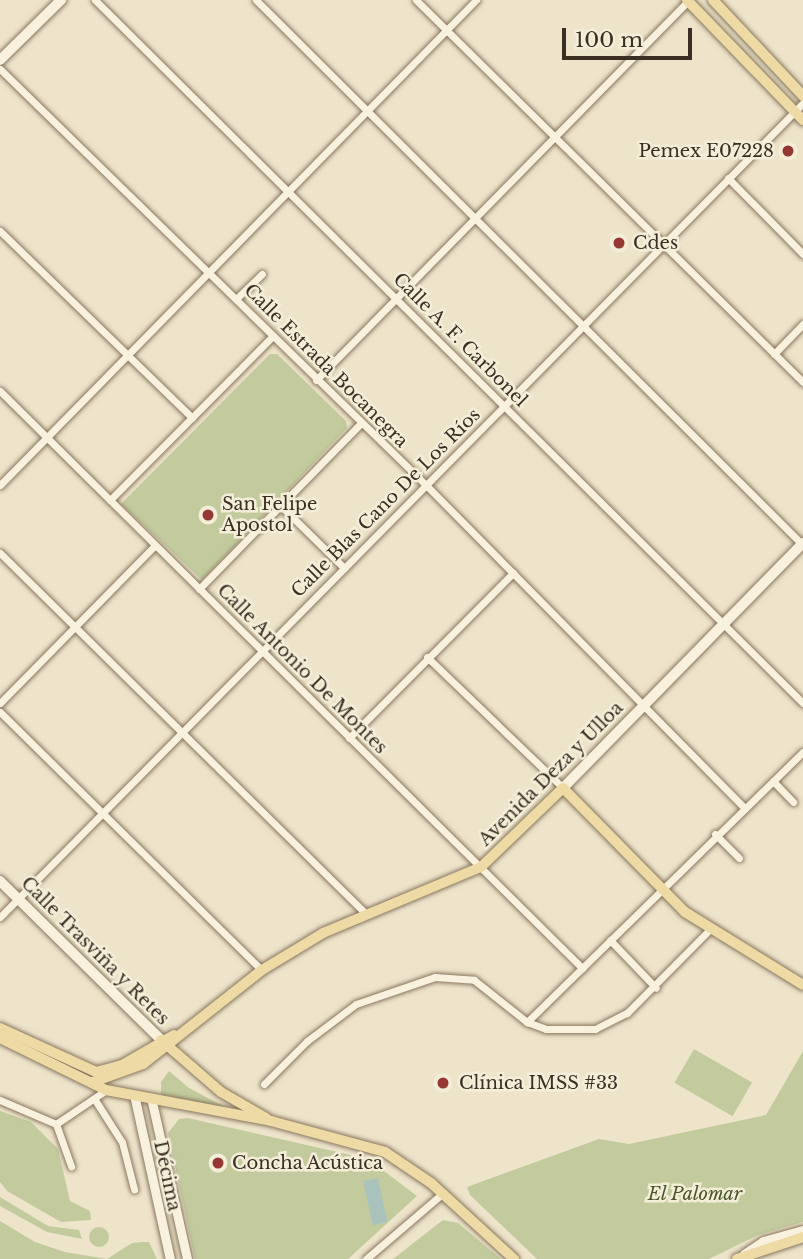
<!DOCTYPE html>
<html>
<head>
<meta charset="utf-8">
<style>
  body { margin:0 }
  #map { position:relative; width:803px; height:1259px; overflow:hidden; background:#ede4ca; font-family:"Libre Baskerville",serif }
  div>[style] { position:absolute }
  .green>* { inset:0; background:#c3cb9e; transform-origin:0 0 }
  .round { border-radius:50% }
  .water>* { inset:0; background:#aac2bc; transform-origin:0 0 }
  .roads { filter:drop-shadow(0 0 2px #89775f) drop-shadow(0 0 2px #89775f) }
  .minor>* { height:7px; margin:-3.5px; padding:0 3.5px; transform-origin:3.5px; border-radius:3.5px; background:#f8f1dd }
  .tertiary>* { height:9px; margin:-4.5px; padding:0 4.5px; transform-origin:4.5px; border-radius:4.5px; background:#f8f1dd }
  .secondary>* { height:10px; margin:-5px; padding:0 5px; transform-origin:5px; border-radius:5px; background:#f8f1dd }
  .primary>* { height:10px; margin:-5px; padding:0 5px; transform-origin:5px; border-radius:5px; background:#eddaa5 }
  .dots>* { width:19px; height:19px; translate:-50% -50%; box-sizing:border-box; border:4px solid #f4eed9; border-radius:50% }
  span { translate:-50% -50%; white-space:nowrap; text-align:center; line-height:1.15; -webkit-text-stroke:5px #f4eed9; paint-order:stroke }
  .poi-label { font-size:18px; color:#3a2f22 }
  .right { translate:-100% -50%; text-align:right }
  .left { translate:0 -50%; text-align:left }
  .street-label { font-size:18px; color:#3a2f22 }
  .park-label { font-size:18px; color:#485529; font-style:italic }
  .scale { position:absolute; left:562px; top:28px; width:130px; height:32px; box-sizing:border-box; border:4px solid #3a2f22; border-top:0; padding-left:9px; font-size:21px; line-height:24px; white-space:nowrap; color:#3a2f22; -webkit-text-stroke:5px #f4eed9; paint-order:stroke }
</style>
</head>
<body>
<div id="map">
  <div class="green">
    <div style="clip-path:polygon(270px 354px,277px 354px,346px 421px,347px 428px,202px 580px,121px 504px)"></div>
    <div style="left:694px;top:1049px;width:67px;height:39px;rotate:30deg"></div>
    <div style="clip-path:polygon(803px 1051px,803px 1222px,758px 1235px,709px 1259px,537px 1259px,470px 1195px,467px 1187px,599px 1139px,629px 1144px,766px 1115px)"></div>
    <div style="clip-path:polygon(169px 1071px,189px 1088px,227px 1108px,161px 1096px,161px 1082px)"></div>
    <div style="clip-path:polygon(0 1111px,31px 1122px,58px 1149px,70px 1201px,90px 1211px,91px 1220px,61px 1222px,7px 1191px,0 1182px)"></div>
    <div style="clip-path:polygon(188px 1118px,368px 1159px,417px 1196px,348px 1259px,195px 1259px,168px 1133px,179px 1119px)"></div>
    <div style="clip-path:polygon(0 1197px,48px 1226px,79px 1230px,82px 1239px,47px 1232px,0 1206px)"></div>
    <div style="clip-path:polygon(443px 1220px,458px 1223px,501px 1259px,393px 1259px)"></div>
    <div style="clip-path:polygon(0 1221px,35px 1242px,65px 1252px,107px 1259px,132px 1243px,142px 1242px,149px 1242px,157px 1259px,0 1259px)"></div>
    <div class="round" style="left:89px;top:1227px;width:20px;height:20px"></div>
  </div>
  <div class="water">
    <div style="left:378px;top:1178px;width:45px;height:15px;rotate:78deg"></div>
  </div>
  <div class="roads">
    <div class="minor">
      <div style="left:95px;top:0;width:998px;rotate:44.8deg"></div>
      <div style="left:256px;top:0;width:772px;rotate:44.9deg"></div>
      <div style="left:416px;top:0;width:544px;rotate:44.63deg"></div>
      <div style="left:0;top:69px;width:595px;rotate:44.32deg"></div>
      <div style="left:426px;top:485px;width:453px;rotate:45.4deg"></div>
      <div style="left:728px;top:178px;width:107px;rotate:45.4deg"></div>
      <div style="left:0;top:231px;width:268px;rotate:44.2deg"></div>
      <div style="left:236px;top:299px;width:36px;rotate:-44deg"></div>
      <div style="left:774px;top:354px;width:42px;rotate:-46deg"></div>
      <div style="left:316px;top:380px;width:531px;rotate:-45.53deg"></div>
      <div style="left:0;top:391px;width:820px;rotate:44.75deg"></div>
      <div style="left:0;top:485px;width:680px;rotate:-45.54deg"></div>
      <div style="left:110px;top:500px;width:231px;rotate:-45.2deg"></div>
      <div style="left:280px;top:505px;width:90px;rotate:44.5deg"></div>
      <div style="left:0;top:553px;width:511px;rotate:44.6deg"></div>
      <div style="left:199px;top:589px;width:232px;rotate:-45.7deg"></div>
      <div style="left:427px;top:657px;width:189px;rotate:43.9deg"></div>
      <div style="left:0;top:703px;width:221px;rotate:-45.5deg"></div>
      <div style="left:0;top:712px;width:368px;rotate:44.6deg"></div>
      <div style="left:349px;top:738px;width:233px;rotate:-45.2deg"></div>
      <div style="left:773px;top:781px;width:29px;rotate:46deg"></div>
      <div style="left:715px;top:834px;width:34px;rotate:45deg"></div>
      <div style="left:0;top:917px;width:1143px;rotate:-45.39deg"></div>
      <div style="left:610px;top:940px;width:66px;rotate:46.2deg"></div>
      <div style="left:527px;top:1022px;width:386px;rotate:-44.4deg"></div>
      <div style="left:264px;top:1084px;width:61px;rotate:-45deg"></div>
      <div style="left:307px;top:1041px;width:61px;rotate:-37.1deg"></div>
      <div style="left:356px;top:1004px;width:83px;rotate:-18.9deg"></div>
      <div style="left:435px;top:977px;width:39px;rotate:4deg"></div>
      <div style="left:474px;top:980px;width:68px;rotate:38.4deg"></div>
      <div style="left:527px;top:1022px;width:20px;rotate:20deg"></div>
      <div style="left:546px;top:1029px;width:49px"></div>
      <div style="left:595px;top:1029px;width:36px;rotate:-27deg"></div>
      <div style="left:627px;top:1013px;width:117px;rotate:-45.3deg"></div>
      <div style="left:0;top:1100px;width:61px;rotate:23.2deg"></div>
      <div style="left:56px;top:1124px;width:60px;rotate:-34.2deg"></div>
      <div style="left:95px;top:1100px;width:50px;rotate:57.3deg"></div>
      <div style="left:122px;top:1142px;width:49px;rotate:75.7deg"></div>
      <div style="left:56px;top:1124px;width:45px;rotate:70.3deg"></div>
      <div style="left:366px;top:1259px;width:101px;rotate:-40.6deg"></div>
    </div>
    <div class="tertiary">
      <div style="left:135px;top:1099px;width:164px;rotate:77.7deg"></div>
      <div style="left:152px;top:1102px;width:161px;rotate:77.4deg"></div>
      <div style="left:744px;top:1254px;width:23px;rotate:-34deg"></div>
      <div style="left:763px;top:1241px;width:41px;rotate:-15.4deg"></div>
    </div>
    <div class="secondary">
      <div style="left:0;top:60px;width:86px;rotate:-44.5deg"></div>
      <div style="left:563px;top:788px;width:343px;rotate:-45.6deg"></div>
      <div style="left:0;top:881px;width:225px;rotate:44.6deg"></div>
    </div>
    <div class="primary">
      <div style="left:687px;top:0;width:167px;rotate:46deg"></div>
      <div style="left:713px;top:0;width:132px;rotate:46.8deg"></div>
      <div style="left:0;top:1028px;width:106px;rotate:24.6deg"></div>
      <div style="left:96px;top:1072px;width:27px;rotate:-15deg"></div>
      <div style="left:122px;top:1065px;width:60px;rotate:-30deg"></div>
      <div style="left:0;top:1038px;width:118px;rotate:26.1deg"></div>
      <div style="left:106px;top:1090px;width:168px;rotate:10.6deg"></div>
      <div style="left:271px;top:1121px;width:118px;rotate:15.2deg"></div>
      <div style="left:385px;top:1152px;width:55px;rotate:34deg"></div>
      <div style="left:431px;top:1183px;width:113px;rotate:42.5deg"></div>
      <div style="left:161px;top:1040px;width:79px;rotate:40.9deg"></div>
      <div style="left:221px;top:1092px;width:52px;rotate:30deg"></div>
      <div style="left:93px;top:1082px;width:53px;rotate:-19.8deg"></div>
      <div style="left:143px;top:1064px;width:152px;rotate:-38.3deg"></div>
      <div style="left:262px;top:970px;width:71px;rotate:-31.2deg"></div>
      <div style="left:323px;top:933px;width:171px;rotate:-22.7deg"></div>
      <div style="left:481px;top:867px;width:114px;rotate:-43.9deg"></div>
      <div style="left:563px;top:788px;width:174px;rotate:45.5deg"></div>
      <div style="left:685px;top:912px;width:139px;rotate:31.7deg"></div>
      <div style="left:737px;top:1259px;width:70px;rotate:-18.4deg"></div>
    </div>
  </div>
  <div class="dots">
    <div style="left:788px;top:151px;background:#953732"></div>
    <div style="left:619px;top:243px;background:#953732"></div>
    <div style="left:208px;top:515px;background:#953732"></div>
    <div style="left:443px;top:1083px;background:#953732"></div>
    <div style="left:218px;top:1163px;background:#953732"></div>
  </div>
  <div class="poi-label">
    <span class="right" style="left:774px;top:151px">Pemex E07228</span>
    <span class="left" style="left:633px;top:243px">Cdes</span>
    <span class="left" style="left:222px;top:515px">San Felipe<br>Apostol</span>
    <span class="left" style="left:459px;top:1083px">Clínica IMSS #33</span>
    <span class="left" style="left:232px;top:1163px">Concha Acústica</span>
  </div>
  <div class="street-label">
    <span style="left:460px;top:340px;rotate:45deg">Calle A. F. Carbonel</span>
    <span style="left:326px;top:366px;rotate:45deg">Calle Estrada Bocanegra</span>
    <span style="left:386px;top:503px;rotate:-45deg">Calle Blas Cano De Los Ríos</span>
    <span style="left:302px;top:669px;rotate:45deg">Calle Antonio De Montes</span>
    <span style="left:551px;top:774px;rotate:-45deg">Avenida Deza y Ulloa</span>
    <span style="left:95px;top:951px;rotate:45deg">Calle Trasviña y Retes</span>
    <span style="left:167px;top:1176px;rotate:78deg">Décima</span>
  </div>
  <div class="park-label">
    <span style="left:695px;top:1194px">El Palomar</span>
  </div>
  <div class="scale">100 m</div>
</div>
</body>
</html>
